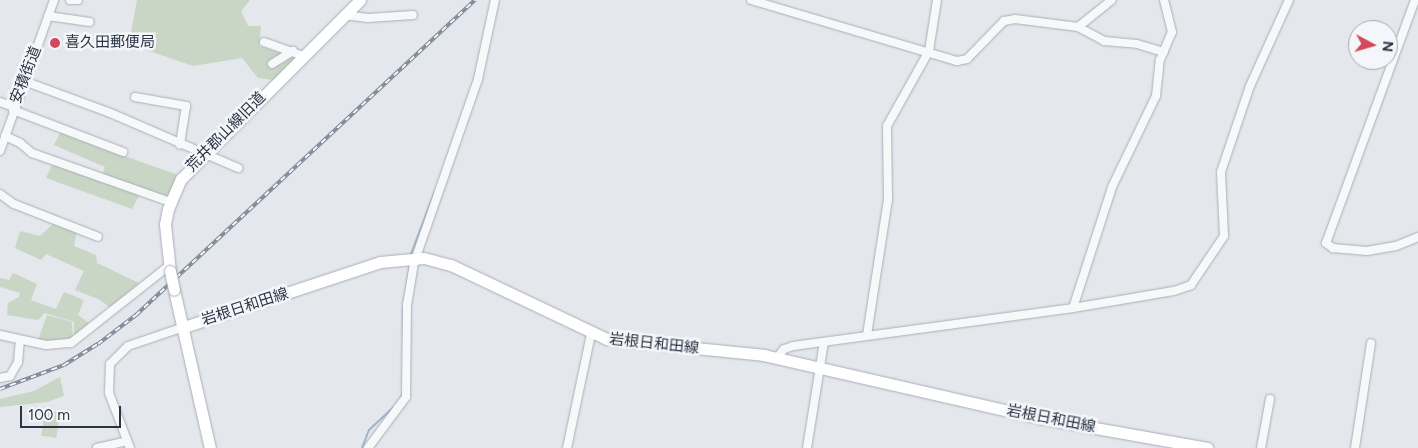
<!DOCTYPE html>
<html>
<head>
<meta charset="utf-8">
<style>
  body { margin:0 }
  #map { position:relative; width:1418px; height:448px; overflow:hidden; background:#e4e7ec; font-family:Figtree,"Noto Sans JP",sans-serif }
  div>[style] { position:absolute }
  .green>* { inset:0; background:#c9d6c5; transform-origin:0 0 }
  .stream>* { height:2px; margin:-1px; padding:0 1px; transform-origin:1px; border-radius:1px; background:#9fb4cc }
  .roads { filter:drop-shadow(0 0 1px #a9aeb7) drop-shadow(0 0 1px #a9aeb7) }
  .street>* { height:8px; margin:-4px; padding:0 4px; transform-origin:4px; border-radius:4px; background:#f7f8fa }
  .secondary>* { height:11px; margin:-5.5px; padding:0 5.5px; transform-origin:5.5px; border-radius:5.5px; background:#fff }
  .rail>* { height:4px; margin-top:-2px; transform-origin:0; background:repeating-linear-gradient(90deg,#f4f6f9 0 5.5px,#7d8696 0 11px); box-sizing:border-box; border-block:1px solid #7d8696 }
  .bridges { filter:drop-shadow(0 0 1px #a9aeb7) drop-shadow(0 0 1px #a9aeb7) }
  .secondary-bridge>* { height:11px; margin:-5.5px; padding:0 5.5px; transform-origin:5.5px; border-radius:5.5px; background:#fff }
  .dots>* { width:14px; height:14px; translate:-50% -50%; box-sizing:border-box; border:2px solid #f4f6f9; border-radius:50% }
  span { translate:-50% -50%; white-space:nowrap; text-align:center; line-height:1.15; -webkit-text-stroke:5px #f4f6f9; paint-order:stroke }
  .poi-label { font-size:15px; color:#2b3445 }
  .left { translate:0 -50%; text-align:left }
  .street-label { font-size:15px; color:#2b3445 }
  .north { position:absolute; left:1348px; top:20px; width:50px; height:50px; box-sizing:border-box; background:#f4f6f9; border:1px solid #a4a8b1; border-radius:50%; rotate:96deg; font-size:14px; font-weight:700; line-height:20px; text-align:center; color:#2b3445 }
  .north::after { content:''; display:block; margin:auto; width:18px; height:22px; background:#d1495b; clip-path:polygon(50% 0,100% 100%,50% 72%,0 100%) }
  .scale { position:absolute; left:20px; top:406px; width:101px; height:22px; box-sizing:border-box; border:2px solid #2b3445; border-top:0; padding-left:6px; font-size:15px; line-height:18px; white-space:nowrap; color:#2b3445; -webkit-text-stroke:4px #f4f6f9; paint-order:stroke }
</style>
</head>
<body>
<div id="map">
  <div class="green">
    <div style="clip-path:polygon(137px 0,250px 0,241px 11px,248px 26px,261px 26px,259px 46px,296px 58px,273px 80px,258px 78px,242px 58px,193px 66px,129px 44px)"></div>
    <div style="clip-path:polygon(60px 133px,178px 175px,166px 199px,140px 194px,132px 209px,46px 178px,52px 165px,101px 178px,105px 167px,54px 145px)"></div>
    <div style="clip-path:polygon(54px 223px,77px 230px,74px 246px,96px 255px,97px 263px,139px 283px,111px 308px,98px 299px,75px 290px,84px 271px,46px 254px,41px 260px,15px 248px,20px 231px,40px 236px)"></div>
    <div style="clip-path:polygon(13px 273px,37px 284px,31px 300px,56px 309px,64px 292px,84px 300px,78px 315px,92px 325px,74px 337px,74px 322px,45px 313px,38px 320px,7px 315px,8px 303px,19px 297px,20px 293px,0 287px,0 278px,9px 280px)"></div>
    <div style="clip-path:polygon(47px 315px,72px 322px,73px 339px,46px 343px,38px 340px)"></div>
    <div style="clip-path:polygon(60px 377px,64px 396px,47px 402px,0 407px,0 399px,34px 391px)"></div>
    <div style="left:45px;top:410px;width:15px;height:26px;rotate:8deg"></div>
  </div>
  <div class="stream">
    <div style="left:411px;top:254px;width:67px;rotate:-69.1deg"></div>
    <div style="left:403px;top:346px;width:35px;rotate:-90deg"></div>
    <div style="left:403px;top:311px;width:48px;rotate:-81.5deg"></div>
    <div style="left:400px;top:401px;width:10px;rotate:-73deg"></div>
    <div style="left:362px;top:448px;width:19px;rotate:-69deg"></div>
    <div style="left:369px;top:430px;width:33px;rotate:-43deg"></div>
  </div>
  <div class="roads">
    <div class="street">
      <div style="left:70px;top:0;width:8px"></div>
      <div style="left:751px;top:0;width:215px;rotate:16.5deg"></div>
      <div style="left:957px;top:61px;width:10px;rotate:-11deg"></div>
      <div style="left:967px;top:59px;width:53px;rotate:-45.8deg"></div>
      <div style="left:1004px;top:21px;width:11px;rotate:-10deg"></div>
      <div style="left:1015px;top:19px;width:64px;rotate:7.2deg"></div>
      <div style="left:1078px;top:27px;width:43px;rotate:-38.5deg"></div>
      <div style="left:1415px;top:0;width:259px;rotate:110.1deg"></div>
      <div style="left:1326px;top:243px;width:9px;rotate:36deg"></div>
      <div style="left:1333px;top:248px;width:34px;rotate:5deg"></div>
      <div style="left:1367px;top:251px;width:29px;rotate:-10deg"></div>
      <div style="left:1396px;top:246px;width:24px;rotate:-22deg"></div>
      <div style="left:344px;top:15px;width:24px;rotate:7deg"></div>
      <div style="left:368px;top:18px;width:45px;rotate:-3.8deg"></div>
      <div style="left:48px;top:16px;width:42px;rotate:8.1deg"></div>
      <div style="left:1078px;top:27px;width:30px;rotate:28deg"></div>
      <div style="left:1104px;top:41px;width:33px;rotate:5deg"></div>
      <div style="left:1137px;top:44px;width:28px;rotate:17deg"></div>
      <div style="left:264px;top:42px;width:41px;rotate:19.7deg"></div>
      <div style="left:272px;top:64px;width:25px;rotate:-32deg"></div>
      <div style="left:24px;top:81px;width:90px;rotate:20.3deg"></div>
      <div style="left:108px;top:112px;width:142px;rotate:23.3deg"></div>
      <div style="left:135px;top:97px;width:52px;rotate:10deg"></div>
      <div style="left:186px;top:106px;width:39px;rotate:99deg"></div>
      <div style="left:0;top:102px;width:15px;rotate:20deg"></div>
      <div style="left:13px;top:110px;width:118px;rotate:20.9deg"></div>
      <div style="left:5px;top:136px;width:17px;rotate:25deg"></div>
      <div style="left:20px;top:143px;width:16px;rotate:40deg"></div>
      <div style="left:32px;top:153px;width:146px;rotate:19.5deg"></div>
      <div style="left:0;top:151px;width:160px;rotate:-70.3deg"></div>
      <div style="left:0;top:194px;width:17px;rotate:36deg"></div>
      <div style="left:14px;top:204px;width:90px;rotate:21.4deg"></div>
      <div style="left:1073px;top:308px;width:127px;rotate:-72.1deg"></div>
      <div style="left:1112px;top:187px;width:101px;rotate:-64.2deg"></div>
      <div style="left:1156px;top:96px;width:36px;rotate:-84deg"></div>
      <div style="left:1160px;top:60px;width:30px;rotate:-67deg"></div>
      <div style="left:1172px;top:32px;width:33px;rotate:-104deg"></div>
      <div style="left:0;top:335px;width:47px;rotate:12.3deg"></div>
      <div style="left:46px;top:345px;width:25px;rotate:-5deg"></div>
      <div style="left:71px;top:343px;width:125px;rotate:-38.2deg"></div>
      <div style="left:867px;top:335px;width:137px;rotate:-81.2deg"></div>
      <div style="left:888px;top:200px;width:74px;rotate:-90.8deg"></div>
      <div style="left:887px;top:126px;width:86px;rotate:-60.8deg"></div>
      <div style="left:929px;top:51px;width:52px;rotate:-81.1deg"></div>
      <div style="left:777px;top:358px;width:11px;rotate:-52deg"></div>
      <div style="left:784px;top:349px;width:9px;rotate:-18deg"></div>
      <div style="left:793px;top:346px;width:283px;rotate:-7.7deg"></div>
      <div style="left:1073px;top:308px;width:102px;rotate:-9.6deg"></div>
      <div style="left:1174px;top:291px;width:18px;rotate:-19deg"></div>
      <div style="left:1191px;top:285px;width:59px;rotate:-56deg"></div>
      <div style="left:1224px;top:236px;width:64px;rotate:-92.7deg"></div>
      <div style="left:1221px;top:172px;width:91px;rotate:-71.4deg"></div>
      <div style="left:1250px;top:86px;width:94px;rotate:-65.6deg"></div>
      <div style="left:0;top:378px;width:10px;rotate:-11deg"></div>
      <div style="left:10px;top:376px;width:16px;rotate:-60deg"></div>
      <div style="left:18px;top:362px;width:21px;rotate:-85deg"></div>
      <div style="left:97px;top:448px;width:31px;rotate:-13deg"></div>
      <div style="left:130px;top:448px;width:59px;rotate:-110.9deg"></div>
      <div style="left:109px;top:393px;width:29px;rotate:-88deg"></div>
      <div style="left:110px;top:364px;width:25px;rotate:-45deg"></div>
      <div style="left:128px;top:346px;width:59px;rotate:-18.7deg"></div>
      <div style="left:368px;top:448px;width:64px;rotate:-53.3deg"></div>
      <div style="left:406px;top:397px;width:92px;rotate:-89.4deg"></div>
      <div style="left:407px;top:305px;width:43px;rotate:-80.5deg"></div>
      <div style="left:414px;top:263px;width:195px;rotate:-70.8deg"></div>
      <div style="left:478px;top:79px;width:81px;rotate:-77.9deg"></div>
      <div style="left:567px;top:448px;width:116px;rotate:-78.1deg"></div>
      <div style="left:807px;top:448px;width:107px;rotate:-80.9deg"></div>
      <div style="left:1261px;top:448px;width:50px;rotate:-79.6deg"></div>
      <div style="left:1355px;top:448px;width:106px;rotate:-81.3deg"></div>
    </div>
    <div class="secondary">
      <div style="left:170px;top:271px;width:47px;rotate:-96.1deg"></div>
      <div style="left:165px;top:224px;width:15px;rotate:-79deg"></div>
      <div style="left:168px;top:209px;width:33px;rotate:-67deg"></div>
      <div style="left:181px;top:179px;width:253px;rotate:-45deg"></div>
      <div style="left:174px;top:290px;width:162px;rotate:77.2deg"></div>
      <div style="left:184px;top:327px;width:206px;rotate:-18.3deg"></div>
      <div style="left:380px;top:262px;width:44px;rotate:-5.2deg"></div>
      <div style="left:424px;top:258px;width:28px;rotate:15deg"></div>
      <div style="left:451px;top:265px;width:173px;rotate:25.4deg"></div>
      <div style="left:607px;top:339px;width:158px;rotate:5.8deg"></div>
      <div style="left:764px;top:355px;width:282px;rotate:12.9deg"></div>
      <div style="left:1039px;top:418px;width:171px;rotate:10.1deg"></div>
    </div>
  </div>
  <div class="rail">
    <div style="left:0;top:389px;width:68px;rotate:-20.6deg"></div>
    <div style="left:64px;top:365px;width:40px;rotate:-32deg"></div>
    <div style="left:98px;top:344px;width:48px;rotate:-37.3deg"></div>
    <div style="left:136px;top:315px;width:463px;rotate:-42.9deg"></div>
  </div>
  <div class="bridges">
    <div class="secondary-bridge">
      <div style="left:170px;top:271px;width:19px;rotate:78deg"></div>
    </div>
  </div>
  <div class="dots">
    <div style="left:55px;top:43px;background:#d1495b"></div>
  </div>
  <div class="poi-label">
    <span class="left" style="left:65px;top:43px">喜久田郵便局</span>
  </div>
  <div class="street-label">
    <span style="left:26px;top:75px;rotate:-69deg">安積街道</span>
    <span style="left:226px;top:132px;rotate:-45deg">荒井郡山線旧道</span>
    <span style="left:245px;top:307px;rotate:-18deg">岩根日和田線</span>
    <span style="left:654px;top:344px;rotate:6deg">岩根日和田線</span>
    <span style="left:1051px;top:419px;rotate:11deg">岩根日和田線</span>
  </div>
  <div class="north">N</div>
  <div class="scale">100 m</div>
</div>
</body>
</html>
